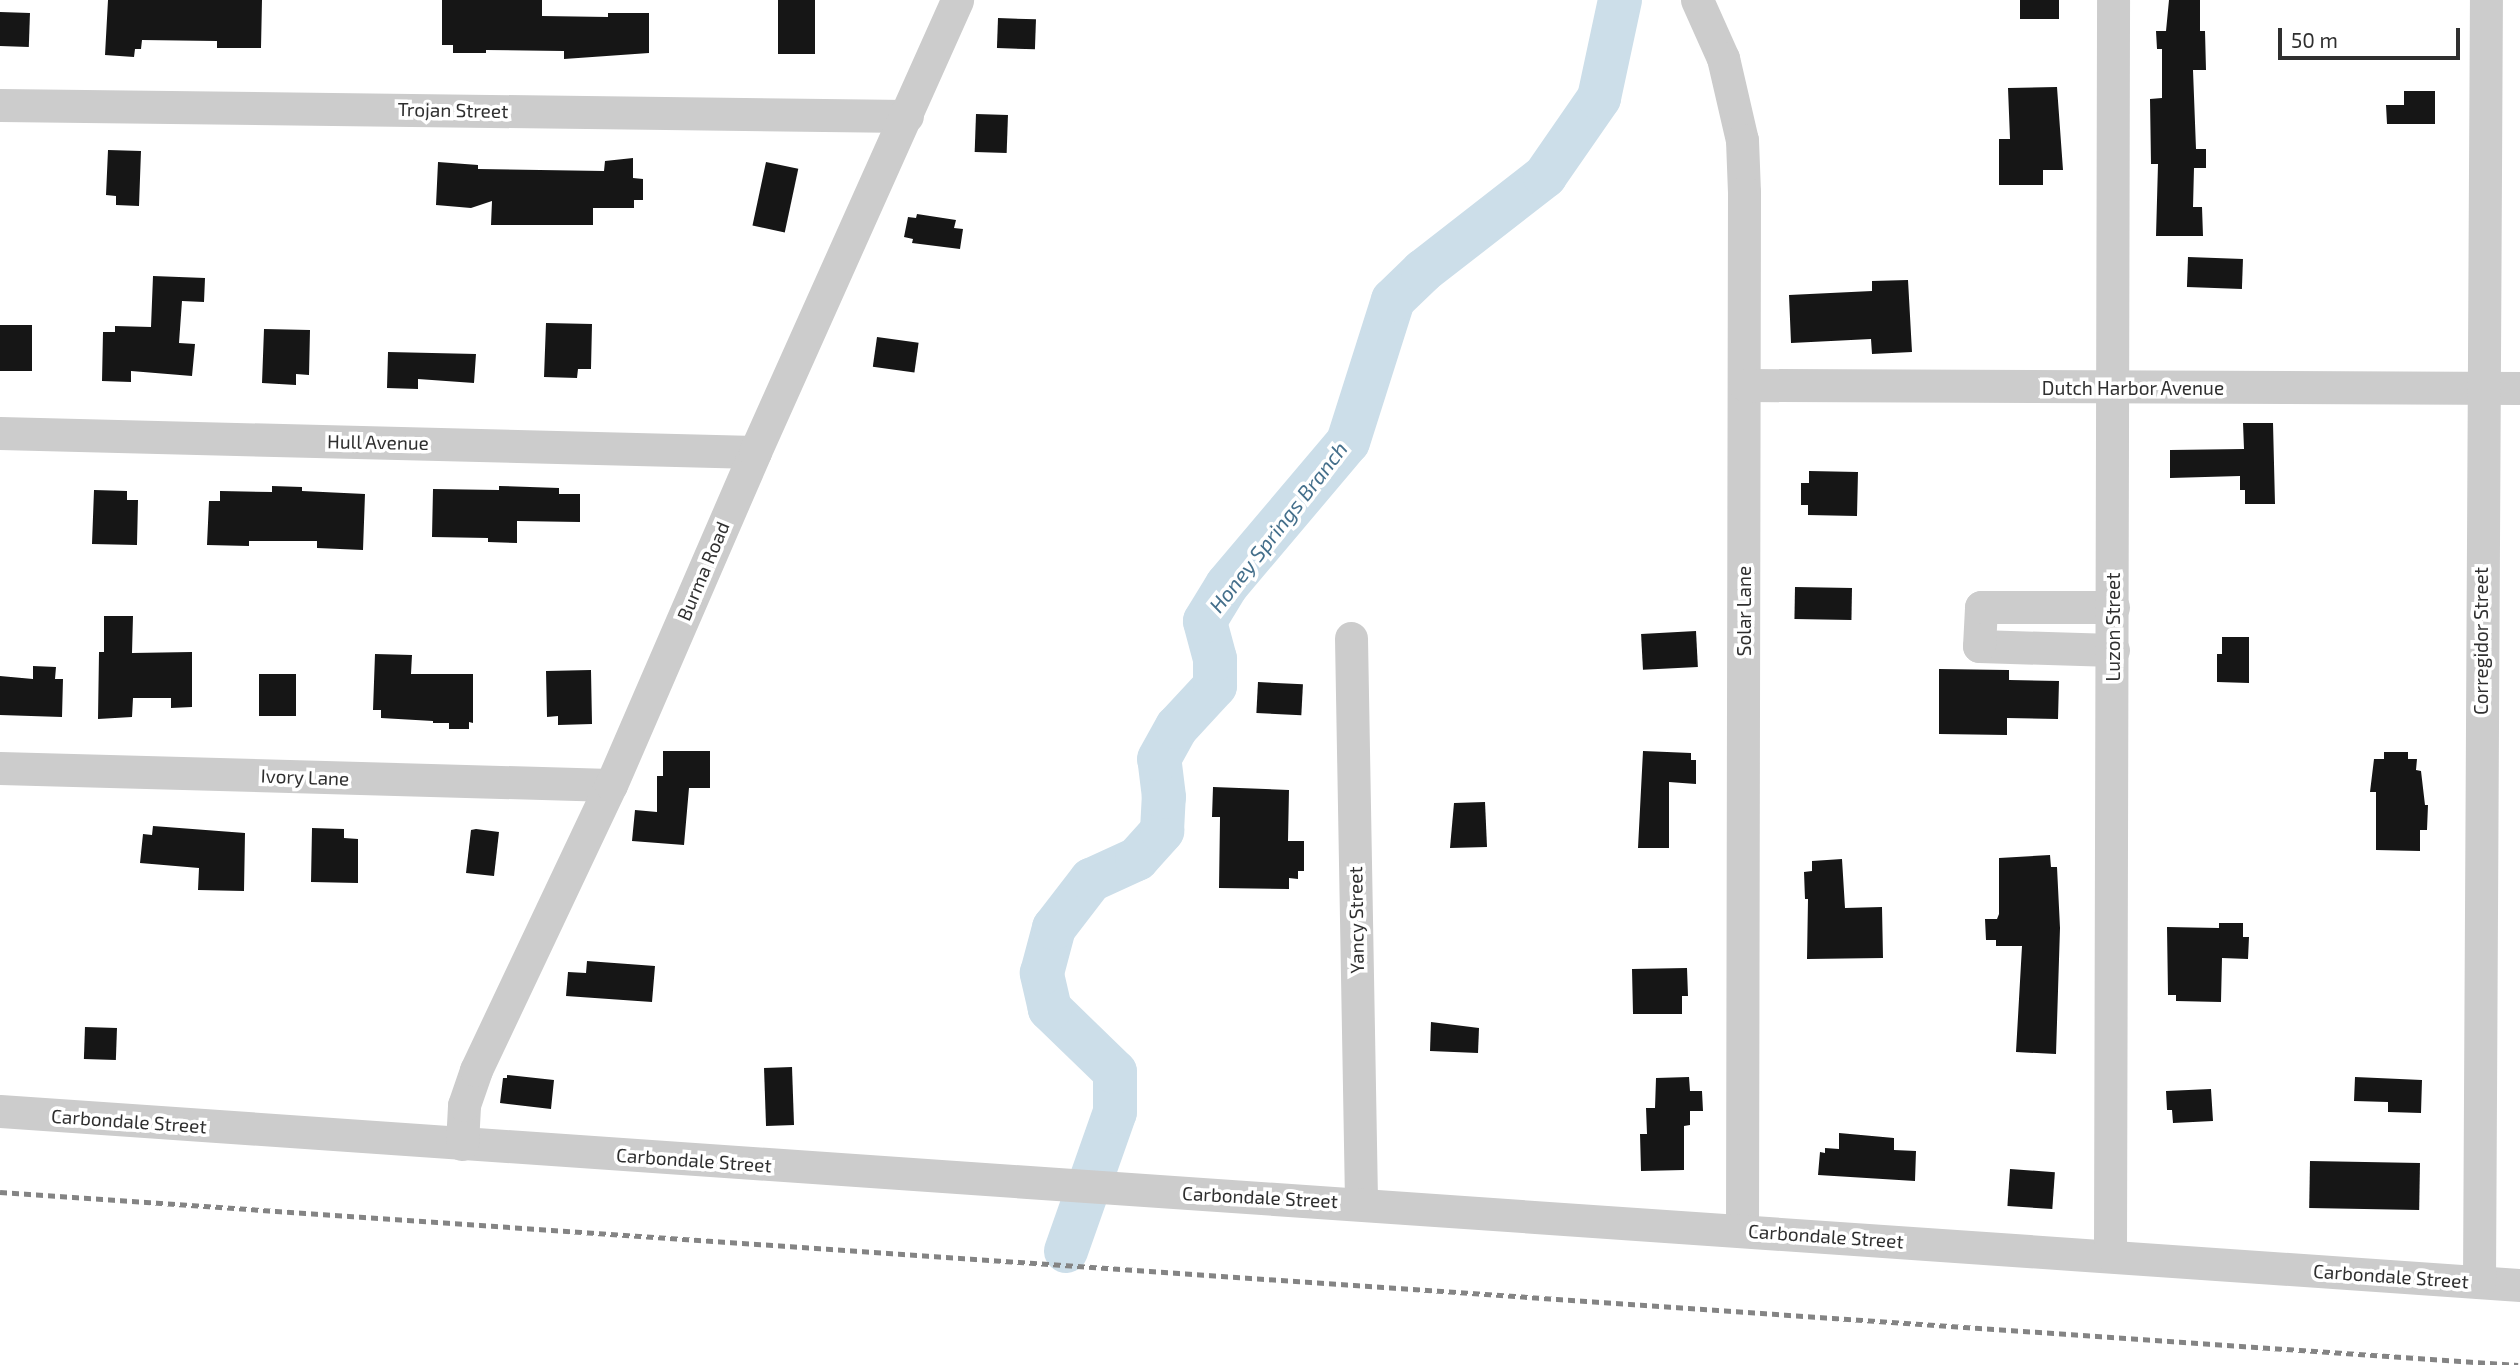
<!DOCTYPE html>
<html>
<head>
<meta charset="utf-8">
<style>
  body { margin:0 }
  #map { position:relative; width:2520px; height:1365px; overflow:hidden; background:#fff; font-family:"Exo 2",sans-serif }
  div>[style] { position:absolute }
  .river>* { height:44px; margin:-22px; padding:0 22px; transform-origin:22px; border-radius:22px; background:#ccdee9 }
  .building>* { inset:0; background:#161616; transform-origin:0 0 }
  .minor>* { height:33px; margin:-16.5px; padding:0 16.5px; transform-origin:16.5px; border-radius:16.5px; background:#ccc }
  .rail>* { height:5px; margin-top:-2.5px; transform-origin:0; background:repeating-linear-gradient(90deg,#848484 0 7px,transparent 0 12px) }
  span { translate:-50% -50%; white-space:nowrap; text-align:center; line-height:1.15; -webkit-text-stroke:7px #fff; paint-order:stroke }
  .street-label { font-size:19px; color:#2f2f2f }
  .water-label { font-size:21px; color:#446f8b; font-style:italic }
  .scale { position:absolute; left:2278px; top:28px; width:182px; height:32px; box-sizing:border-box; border:4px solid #2f2f2f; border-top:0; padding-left:9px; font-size:21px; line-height:24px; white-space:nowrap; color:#2f2f2f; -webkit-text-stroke:5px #fff; paint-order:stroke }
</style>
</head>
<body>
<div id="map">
  <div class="river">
    <div style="left:1066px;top:1251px;width:147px;rotate:-70.6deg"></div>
    <div style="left:1115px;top:1112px;width:40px;rotate:-90deg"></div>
    <div style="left:1115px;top:1072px;width:91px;rotate:-135.9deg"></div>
    <div style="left:1050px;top:1009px;width:37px;rotate:-103deg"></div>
    <div style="left:1042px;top:973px;width:47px;rotate:-75.1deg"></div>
    <div style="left:1054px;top:928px;width:61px;rotate:-52.4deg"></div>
    <div style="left:1091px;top:880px;width:51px;rotate:-24.5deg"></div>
    <div style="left:1137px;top:859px;width:38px;rotate:-48deg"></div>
    <div style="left:1162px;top:831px;width:34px;rotate:-87deg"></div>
    <div style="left:1164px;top:797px;width:38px;rotate:-97deg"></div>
    <div style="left:1159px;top:759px;width:37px;rotate:-61deg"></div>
    <div style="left:1177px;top:727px;width:56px;rotate:-47.2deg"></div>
    <div style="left:1215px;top:686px;width:27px;rotate:-90deg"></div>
    <div style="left:1215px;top:659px;width:39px;rotate:-105deg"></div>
    <div style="left:1205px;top:621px;width:42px;rotate:-58.6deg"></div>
    <div style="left:1227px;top:585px;width:187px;rotate:-49.8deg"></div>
    <div style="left:1348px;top:442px;width:149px;rotate:-72.4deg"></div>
    <div style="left:1393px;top:300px;width:42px;rotate:-44deg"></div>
    <div style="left:1423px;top:271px;width:155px;rotate:-37.9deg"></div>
    <div style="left:1545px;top:176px;width:95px;rotate:-55.3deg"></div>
    <div style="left:1599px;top:98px;width:100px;rotate:-77.9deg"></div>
  </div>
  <div class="building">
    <div style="clip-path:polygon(108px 0,262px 0,261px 48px,217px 48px,217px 41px,142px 40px,141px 49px,135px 49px,134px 57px,105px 55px)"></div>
    <div style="clip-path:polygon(442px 0,542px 0,542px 16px,608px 17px,608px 13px,649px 13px,649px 53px,564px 59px,564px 51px,486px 50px,486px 53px,453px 53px,453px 45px,442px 45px)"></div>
    <div style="left:815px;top:0;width:54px;height:37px;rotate:90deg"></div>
    <div style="left:2020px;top:0;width:39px;height:19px"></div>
    <div style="clip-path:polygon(2169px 0,2200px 0,2200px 31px,2205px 31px,2206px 70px,2193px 70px,2196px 149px,2206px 149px,2206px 168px,2194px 168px,2193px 207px,2202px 207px,2203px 236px,2156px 236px,2158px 164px,2151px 164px,2150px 99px,2162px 98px,2162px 49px,2157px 49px,2156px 31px,2166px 31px)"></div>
    <div style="left:0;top:12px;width:30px;height:34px;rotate:2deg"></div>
    <div style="left:998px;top:18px;width:38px;height:30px;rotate:2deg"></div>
    <div style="clip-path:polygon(2057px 87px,2063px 170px,2043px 170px,2043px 185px,1999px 185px,1999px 139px,2010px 139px,2008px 88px)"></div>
    <div style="clip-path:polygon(2404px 91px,2435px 91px,2435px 124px,2387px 124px,2386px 105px,2404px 105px)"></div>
    <div style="left:976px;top:114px;width:32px;height:38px;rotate:2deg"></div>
    <div style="clip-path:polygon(108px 150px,141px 151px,139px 206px,116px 205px,116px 196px,106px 195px)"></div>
    <div style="clip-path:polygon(633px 158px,633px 178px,643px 179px,643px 200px,634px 200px,634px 208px,593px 208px,593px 225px,491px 225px,492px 201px,471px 208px,436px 205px,438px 162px,478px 165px,478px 169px,604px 171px,605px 161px)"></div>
    <div style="left:766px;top:162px;width:33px;height:65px;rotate:12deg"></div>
    <div style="clip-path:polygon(917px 214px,956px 220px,954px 228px,963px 229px,960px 249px,912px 243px,913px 239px,904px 237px,908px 217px,916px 218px)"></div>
    <div style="left:2188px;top:257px;width:55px;height:30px;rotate:2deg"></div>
    <div style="clip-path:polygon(153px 276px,205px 278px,204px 302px,182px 301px,179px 343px,195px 344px,192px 376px,131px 371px,131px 382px,102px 381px,103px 332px,115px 332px,115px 326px,151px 327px)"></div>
    <div style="clip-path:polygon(1908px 280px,1912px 352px,1872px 354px,1871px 339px,1791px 343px,1789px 295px,1872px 291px,1872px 281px)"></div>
    <div style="clip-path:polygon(546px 323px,592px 324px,591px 369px,578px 369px,577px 378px,544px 377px)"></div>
    <div style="left:0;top:325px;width:32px;height:46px"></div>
    <div style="clip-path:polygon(264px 329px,310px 330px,309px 375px,296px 374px,296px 385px,262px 383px)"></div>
    <div style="left:877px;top:337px;width:42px;height:30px;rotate:8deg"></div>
    <div style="clip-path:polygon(388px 352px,476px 354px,474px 383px,418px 379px,418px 389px,387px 388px)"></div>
    <div style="clip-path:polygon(2243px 423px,2273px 423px,2275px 504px,2245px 504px,2245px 490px,2240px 490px,2240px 476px,2170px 478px,2170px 450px,2244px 449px)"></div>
    <div style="clip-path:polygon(1809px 471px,1858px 472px,1857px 516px,1808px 515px,1808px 505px,1801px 505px,1801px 483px,1809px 483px)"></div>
    <div style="clip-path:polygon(272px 486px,302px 487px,302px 491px,365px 494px,363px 550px,317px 548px,317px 541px,249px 541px,249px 546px,207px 545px,209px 501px,220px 501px,220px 491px,272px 492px)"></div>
    <div style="clip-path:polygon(499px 486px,559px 488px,559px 494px,580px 494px,580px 522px,517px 521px,517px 543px,488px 542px,488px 538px,432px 537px,433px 489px,499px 490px)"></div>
    <div style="clip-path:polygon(94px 490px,127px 491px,127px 500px,138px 500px,137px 545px,92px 544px)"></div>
    <div style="left:1795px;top:587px;width:57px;height:32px;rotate:1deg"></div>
    <div style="clip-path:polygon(104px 616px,133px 616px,132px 653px,192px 652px,192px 707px,171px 708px,171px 698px,133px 698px,132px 717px,98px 719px,99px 652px,104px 652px)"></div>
    <div style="left:1696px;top:631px;width:36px;height:55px;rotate:87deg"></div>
    <div style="clip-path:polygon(2222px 637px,2249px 637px,2249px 683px,2217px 682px,2217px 654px,2222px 654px)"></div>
    <div style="clip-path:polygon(375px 654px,412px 655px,411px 674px,473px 674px,473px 723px,469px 722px,469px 729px,449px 729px,449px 723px,433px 723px,433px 721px,381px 718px,381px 710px,373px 710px)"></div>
    <div style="clip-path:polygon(33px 666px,56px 667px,55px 679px,63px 679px,62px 717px,0 715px,0 676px,33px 679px)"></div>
    <div style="clip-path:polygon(1939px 669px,2009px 670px,2009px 680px,2059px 681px,2058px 719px,2007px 718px,2007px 735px,1939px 734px)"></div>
    <div style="clip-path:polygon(591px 670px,592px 724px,558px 725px,558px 716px,547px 717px,546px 671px)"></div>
    <div style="left:259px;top:674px;width:37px;height:42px"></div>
    <div style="left:1258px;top:682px;width:45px;height:31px;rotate:3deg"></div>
    <div style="clip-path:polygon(663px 751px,710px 751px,710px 788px,689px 788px,684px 845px,632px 841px,635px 810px,657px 812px,657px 776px,663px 776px)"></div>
    <div style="clip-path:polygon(1643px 751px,1691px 753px,1691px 760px,1696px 760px,1696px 784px,1669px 782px,1669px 848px,1638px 848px)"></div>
    <div style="clip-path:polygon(2384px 752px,2408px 752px,2408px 759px,2417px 759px,2416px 770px,2421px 771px,2425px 805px,2428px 805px,2427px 830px,2420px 830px,2420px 851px,2376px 850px,2376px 792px,2370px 792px,2374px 759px,2384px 759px)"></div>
    <div style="clip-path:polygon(1213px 787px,1289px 790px,1288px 841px,1304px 841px,1304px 871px,1298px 871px,1298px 879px,1289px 878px,1289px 889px,1219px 888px,1220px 817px,1212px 817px)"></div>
    <div style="clip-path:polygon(1485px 802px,1487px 847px,1450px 848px,1454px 803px)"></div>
    <div style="clip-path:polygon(153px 826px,245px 833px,244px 891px,198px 890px,199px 868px,140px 863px,143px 834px,152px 835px)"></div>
    <div style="clip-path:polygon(312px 828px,344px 829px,344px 838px,358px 839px,358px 883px,311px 882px)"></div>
    <div style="clip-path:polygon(476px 829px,499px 832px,494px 876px,466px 873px,471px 830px)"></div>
    <div style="clip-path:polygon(2050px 855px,2051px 867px,2057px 867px,2060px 928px,2056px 1054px,2016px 1052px,2022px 946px,1996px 946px,1996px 940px,1986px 940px,1985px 919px,1997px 919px,1999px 914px,1999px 858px)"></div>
    <div style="clip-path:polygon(1842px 859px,1845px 908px,1882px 907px,1883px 958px,1807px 959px,1808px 899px,1805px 899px,1804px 872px,1812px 871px,1812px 861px)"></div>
    <div style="clip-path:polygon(2219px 923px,2243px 923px,2243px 937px,2249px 937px,2248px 959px,2222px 958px,2221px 1002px,2176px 1001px,2176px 995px,2168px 995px,2167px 927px,2219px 928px)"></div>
    <div style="clip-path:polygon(587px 961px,655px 966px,652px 1002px,566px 996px,568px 972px,586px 973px)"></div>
    <div style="clip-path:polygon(1687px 968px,1688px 996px,1682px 996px,1682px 1014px,1633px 1014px,1632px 969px)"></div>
    <div style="clip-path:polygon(1431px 1022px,1479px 1028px,1478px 1053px,1430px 1051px)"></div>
    <div style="left:85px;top:1027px;width:32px;height:32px;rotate:2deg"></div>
    <div style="left:792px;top:1067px;width:58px;height:28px;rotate:88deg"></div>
    <div style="clip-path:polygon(507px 1075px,554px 1080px,551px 1109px,500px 1103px,503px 1078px,507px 1078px)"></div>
    <div style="clip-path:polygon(1689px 1077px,1690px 1091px,1702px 1091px,1703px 1111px,1690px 1111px,1690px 1125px,1684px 1126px,1684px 1170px,1641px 1171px,1640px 1134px,1647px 1134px,1646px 1108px,1655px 1108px,1656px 1078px)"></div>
    <div style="clip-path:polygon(2355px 1077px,2422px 1080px,2421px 1113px,2388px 1112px,2388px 1102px,2354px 1101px)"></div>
    <div style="clip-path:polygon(2211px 1089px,2213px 1121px,2173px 1123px,2172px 1110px,2167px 1110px,2166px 1091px)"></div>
    <div style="clip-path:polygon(1839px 1133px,1894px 1138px,1894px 1150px,1916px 1151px,1915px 1181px,1818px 1175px,1820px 1152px,1825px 1153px,1825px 1148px,1839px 1149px)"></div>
    <div style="left:2310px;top:1161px;width:110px;height:47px;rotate:1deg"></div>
    <div style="left:2010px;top:1169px;width:45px;height:37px;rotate:4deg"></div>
  </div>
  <div class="minor">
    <div style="left:1697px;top:0;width:64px;rotate:65.9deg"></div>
    <div style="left:1723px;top:58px;width:84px;rotate:77deg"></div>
    <div style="left:1742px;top:140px;width:52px;rotate:87.8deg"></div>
    <div style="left:1744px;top:192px;width:1038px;rotate:90.11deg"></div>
    <div style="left:0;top:105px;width:907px;rotate:0.69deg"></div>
    <div style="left:1745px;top:385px;width:775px;rotate:0.22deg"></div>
    <div style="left:0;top:433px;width:755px;rotate:1.44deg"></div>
    <div style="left:1351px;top:638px;width:564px;rotate:88.98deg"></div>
    <div style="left:2113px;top:650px;width:134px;rotate:-178.3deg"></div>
    <div style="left:1979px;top:646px;width:39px;rotate:-87deg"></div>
    <div style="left:1981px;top:607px;width:132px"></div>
    <div style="left:0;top:768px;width:611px;rotate:1.59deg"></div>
    <div style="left:0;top:1111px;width:2526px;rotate:3.95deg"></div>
    <div style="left:462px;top:1144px;width:39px;rotate:-87deg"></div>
    <div style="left:464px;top:1105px;width:37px;rotate:-71deg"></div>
    <div style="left:476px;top:1070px;width:315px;rotate:-64.7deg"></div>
    <div style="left:611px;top:785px;width:363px;rotate:-66.6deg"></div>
    <div style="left:755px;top:452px;width:495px;rotate:-65.9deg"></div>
    <div style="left:2110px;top:1254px;width:1254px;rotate:-89.86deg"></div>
    <div style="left:2479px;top:1282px;width:1282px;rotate:-89.69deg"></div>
  </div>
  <div class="rail">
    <div style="left:0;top:1192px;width:2524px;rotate:3.93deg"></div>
  </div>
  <div class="street-label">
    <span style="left:453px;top:110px;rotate:1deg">Trojan Street</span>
    <span style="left:2133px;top:388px">Dutch Harbor Avenue</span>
    <span style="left:378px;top:442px;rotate:1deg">Hull Avenue</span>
    <span style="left:703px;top:571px;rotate:-67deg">Burma Road</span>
    <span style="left:1744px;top:611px;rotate:-90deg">Solar Lane</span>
    <span style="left:2113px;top:627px;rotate:-90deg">Luzon Street</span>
    <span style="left:2481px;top:641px;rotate:-90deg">Corregidor Street</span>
    <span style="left:305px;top:777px;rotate:2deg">Ivory Lane</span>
    <span style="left:1356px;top:920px;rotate:-91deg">Yancy Street</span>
    <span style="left:129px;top:1121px;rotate:4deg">Carbondale Street</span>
    <span style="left:694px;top:1160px;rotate:4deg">Carbondale Street</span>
    <span style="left:1260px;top:1197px;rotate:3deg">Carbondale Street</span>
    <span style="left:1826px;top:1236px;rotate:4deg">Carbondale Street</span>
    <span style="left:2391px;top:1276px;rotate:4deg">Carbondale Street</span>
  </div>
  <div class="water-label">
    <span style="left:1278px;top:527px;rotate:-52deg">Honey Springs Branch</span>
  </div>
  <div class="scale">50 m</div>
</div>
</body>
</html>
